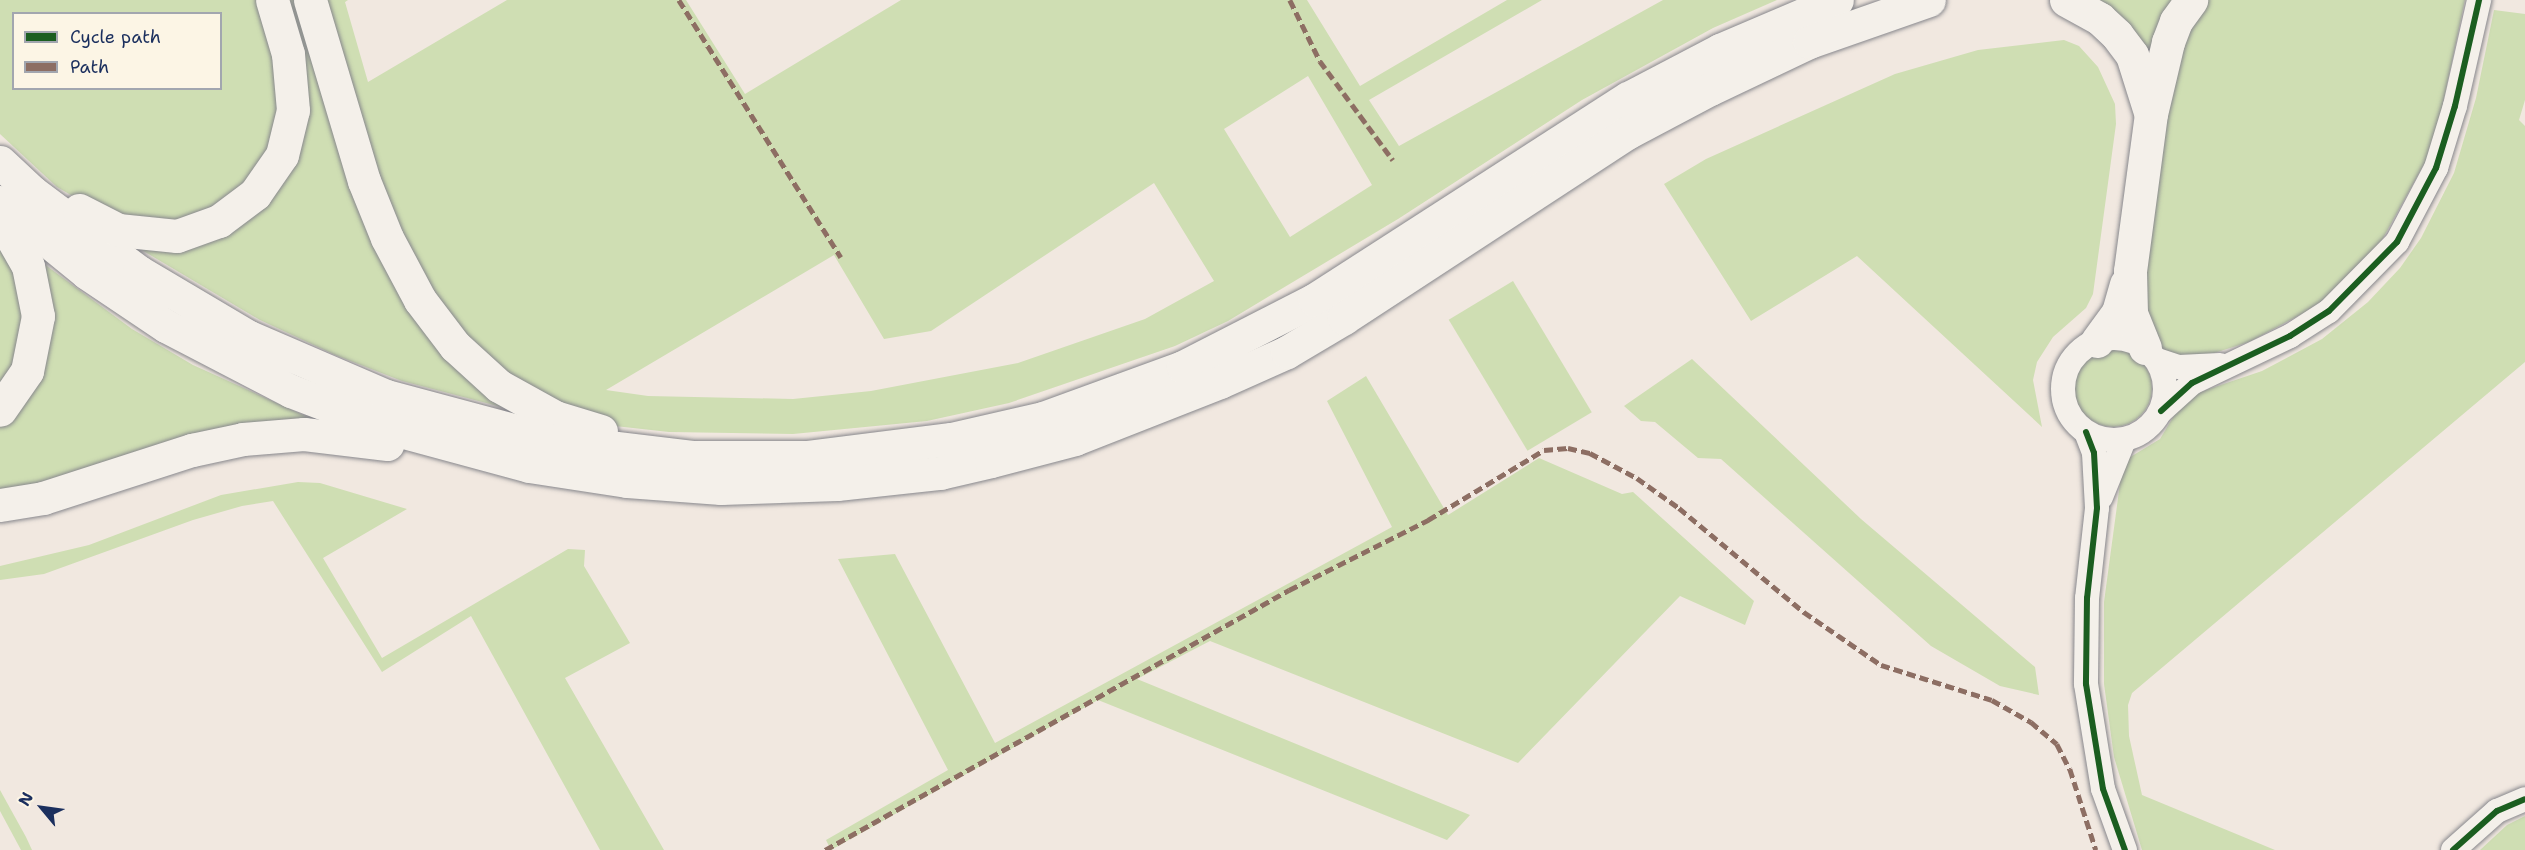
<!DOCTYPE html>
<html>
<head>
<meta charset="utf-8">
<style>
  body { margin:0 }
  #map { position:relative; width:2525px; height:850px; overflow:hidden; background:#f1e8e0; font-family:"Shantell Sans",sans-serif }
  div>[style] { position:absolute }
  .green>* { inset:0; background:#cfdeb3; transform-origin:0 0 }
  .round { border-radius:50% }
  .roads { filter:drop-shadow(0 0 2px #87878c) drop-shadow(0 0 2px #87878c) }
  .minor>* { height:24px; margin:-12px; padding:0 12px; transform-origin:12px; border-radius:12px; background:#f4f0ea }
  .minor>.ring { margin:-12px; padding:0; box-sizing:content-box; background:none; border:24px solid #f4f0ea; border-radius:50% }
  .highway>* { height:33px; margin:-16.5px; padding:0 16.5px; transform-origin:16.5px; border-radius:16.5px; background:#f4f0ea }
  .quiet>* { height:4.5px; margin-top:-2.25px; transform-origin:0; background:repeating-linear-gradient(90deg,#8d6e63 0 9px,transparent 0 13.5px) }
  .cycleway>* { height:6px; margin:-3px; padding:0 3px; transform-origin:3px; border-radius:3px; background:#1b5e20 }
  span { translate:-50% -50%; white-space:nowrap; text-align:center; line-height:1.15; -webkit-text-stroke:4.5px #fcf5e5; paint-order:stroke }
  .legend { position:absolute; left:12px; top:12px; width:210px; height:78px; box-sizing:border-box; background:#fcf5e5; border:2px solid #a2a6af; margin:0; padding:8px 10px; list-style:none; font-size:18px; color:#1b2f5e }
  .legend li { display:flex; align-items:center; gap:12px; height:30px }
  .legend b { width:30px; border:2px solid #a2a6af }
  .north { position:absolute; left:12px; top:778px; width:60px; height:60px; -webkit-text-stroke:4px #fcf5e5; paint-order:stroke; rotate:299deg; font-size:16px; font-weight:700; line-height:24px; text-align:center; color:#1b2f5e }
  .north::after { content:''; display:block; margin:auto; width:21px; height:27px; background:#1b2f5e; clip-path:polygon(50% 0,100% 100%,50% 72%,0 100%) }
</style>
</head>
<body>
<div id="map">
  <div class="green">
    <div style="clip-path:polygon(evenodd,0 0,263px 0,280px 59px,278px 139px,232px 203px,158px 227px,76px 198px,57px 187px,0 134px,0 0,14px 14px,220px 14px,220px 88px,14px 88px,14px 14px)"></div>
    <div style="clip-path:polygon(283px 0,299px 0,366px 218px,521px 412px,402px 381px,335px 355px,260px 320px,135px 246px,280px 178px)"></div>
    <div style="clip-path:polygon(evenodd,320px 0,348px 0,345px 2px,368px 82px,507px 0,686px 0,745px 94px,901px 0,1307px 0,1360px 86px,1507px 0,1542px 0,1369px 100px,1399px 146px,1663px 0,1777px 0,1713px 28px,1582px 100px,1398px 219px,1228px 321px,1175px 346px,1009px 403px,927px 421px,793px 434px,669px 432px,615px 426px,523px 391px,465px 344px,395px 235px,320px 0,1308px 76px,1372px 185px,1290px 237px,1224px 129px,1308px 76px,320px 0,1154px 183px,1214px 281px,1145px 319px,1018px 363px,871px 391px,793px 399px,648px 396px,606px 390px,834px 255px,884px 339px,931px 331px,1154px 183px)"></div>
    <div style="clip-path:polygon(2092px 0,2175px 0,2150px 70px)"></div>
    <div style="clip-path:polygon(2202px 0,2465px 0,2440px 118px,2428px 157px,2382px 240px,2335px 291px,2311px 309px,2249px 342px,2192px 360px,2160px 349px,2140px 301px,2173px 58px)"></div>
    <div style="clip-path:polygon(2494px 10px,2525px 14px,2525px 100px,2519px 120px,2525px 126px,2525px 362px,2132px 693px,2128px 705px,2129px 736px,2142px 795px,2275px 850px,2142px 850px,2114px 757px,2104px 684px,2104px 602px,2121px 476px,2127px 459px,2160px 439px,2181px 404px,2197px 393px,2262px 371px,2322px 339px,2368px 302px,2400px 268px,2421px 238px,2454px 173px,2476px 98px)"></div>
    <div style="clip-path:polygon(2064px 40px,2079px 46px,2098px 67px,2115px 104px,2116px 124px,2093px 294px,2086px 308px,2053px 337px,2037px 362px,2033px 380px,2042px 427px,1857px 256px,1751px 321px,1664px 184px,1706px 159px,1895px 74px,1978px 50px)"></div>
    <div style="clip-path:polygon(0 235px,13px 252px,28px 322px,0 396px)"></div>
    <div style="clip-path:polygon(36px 258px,132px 329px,193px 365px,321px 423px,0 494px,0 423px)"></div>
    <div style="left:1513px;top:281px;width:153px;height:75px;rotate:59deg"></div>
    <div class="round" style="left:2074px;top:349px;width:78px;height:78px"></div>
    <div style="clip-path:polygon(1692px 359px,1861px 519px,2035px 667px,2039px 695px,2000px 686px,1931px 646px,1721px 459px,1698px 458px,1655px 422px,1641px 421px,1624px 406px)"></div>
    <div style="clip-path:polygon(1366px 376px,1448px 515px,1539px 458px,1622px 494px,1633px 492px,1754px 601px,1745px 625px,1680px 596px,1518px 763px,1210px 641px,1137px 679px,1470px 815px,1447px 840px,1098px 700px,831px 850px,826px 840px,948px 770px,838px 559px,895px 554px,995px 743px,1392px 527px,1327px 401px)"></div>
    <div style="clip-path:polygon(298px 482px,320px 483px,407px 509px,323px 558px,382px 658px,568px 549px,585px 550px,584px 566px,630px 643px,565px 678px,664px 850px,600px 850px,471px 616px,382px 672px,273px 501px,242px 506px,193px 520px,44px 574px,0 580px,0 566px,89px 545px,221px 495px)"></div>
    <div style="clip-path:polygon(0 790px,26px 837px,32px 850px,21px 850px,0 811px)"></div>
    <div style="clip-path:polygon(2525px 816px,2525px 850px,2480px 850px,2507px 825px)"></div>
  </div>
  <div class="roads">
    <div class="minor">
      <div class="ring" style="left:2063px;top:338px;width:78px;height:78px"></div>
      <div style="left:2157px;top:360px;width:23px;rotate:18deg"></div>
      <div style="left:2179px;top:367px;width:41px;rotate:-2.8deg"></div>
      <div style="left:2161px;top:411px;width:42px;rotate:-42.1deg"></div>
      <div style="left:2192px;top:383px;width:109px;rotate:-25.6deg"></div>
      <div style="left:2290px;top:336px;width:46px;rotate:-32.7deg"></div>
      <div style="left:2329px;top:311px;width:97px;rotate:-45.4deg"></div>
      <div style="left:2397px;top:242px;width:84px;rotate:-62.2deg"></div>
      <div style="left:2436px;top:168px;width:65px;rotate:-73deg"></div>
      <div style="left:2455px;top:106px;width:109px;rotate:-77.2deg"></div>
      <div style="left:2086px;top:432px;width:22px;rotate:69deg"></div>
      <div style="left:2094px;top:453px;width:55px;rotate:86.9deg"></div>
      <div style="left:2097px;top:508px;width:91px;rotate:96.3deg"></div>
      <div style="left:2087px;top:598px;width:86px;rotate:90.7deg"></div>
      <div style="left:2086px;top:684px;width:106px;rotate:80.8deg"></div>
      <div style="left:2103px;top:789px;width:65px;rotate:70.2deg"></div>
      <div style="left:2101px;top:497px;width:61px;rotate:-68deg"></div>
      <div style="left:2453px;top:850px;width:59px;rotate:-41.6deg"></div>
      <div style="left:2497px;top:811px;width:30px;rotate:-23deg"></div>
    </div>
    <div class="highway">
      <div style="left:310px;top:0;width:189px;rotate:73.4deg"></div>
      <div style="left:364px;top:181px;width:61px;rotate:68deg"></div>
      <div style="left:387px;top:238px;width:70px;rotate:62deg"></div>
      <div style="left:420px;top:300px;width:58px;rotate:52.7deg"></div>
      <div style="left:455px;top:346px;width:59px;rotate:42.3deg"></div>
      <div style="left:499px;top:386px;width:64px;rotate:29deg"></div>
      <div style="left:555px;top:417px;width:48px;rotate:16.9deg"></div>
      <div style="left:2066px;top:0;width:39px;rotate:29deg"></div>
      <div style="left:2100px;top:19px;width:23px;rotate:43deg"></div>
      <div style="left:2117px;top:35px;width:25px;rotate:53deg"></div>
      <div style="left:2132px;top:55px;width:60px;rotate:72.5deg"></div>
      <div style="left:0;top:162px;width:44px;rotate:43.2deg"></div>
      <div style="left:32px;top:192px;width:134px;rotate:36.8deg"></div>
      <div style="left:139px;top:272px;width:128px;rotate:30.6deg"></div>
      <div style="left:249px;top:337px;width:149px;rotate:23.3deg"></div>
      <div style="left:386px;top:396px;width:170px;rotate:15deg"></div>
      <div style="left:550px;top:440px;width:143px;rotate:6.8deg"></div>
      <div style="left:692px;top:457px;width:114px"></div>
      <div style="left:806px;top:457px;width:146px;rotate:-7.1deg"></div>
      <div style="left:951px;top:439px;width:94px;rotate:-12.9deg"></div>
      <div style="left:1043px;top:418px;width:149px;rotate:-20deg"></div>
      <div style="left:1183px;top:367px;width:147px;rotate:-27.1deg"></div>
      <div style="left:1314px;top:300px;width:373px;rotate:-32.8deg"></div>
      <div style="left:1628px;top:98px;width:104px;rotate:-27.6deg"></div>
      <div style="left:1720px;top:50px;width:127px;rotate:-23.1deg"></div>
      <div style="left:0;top:202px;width:112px;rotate:39.2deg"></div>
      <div style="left:87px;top:273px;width:95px;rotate:33.9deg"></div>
      <div style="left:166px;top:326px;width:141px;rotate:27.5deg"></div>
      <div style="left:291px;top:391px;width:97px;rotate:21deg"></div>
      <div style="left:382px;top:426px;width:152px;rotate:15.2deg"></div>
      <div style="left:529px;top:466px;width:99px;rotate:8.7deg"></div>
      <div style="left:627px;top:481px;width:94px;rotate:4.3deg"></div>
      <div style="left:721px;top:488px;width:116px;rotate:-2deg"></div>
      <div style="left:837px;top:484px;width:104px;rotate:-6.1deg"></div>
      <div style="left:940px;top:473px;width:52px;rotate:-13.2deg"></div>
      <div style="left:991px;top:461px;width:87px;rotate:-14.7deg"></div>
      <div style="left:1075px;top:439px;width:156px;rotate:-21.5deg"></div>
      <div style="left:1220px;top:382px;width:73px;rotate:-24.1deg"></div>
      <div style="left:1287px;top:352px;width:66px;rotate:-30.8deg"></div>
      <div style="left:1344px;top:318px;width:338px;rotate:-33.2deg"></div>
      <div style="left:1627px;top:133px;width:94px;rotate:-27.9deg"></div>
      <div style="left:1710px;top:89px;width:110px;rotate:-25.4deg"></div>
      <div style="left:1809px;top:42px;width:127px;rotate:-19.3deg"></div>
      <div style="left:79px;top:210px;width:44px;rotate:27.1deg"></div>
      <div style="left:118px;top:230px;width:59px;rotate:5.8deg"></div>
      <div style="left:177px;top:236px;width:45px;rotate:-19.7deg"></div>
      <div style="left:219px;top:221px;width:45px;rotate:-36.9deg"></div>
      <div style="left:255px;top:194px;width:47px;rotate:-55.3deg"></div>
      <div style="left:282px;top:155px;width:46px;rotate:-76.3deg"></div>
      <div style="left:293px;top:110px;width:56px;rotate:-95.1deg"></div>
      <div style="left:288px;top:54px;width:56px;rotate:-106.5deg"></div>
      <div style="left:0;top:217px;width:56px;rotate:60.3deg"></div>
      <div style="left:28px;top:266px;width:51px;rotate:78.7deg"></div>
      <div style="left:38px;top:316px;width:56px;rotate:101.3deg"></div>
      <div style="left:27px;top:371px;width:47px;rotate:124.7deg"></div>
      <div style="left:2097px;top:341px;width:36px;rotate:-54deg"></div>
      <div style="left:2118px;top:312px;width:29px;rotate:-74deg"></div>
      <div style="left:2145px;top:348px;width:38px;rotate:-112deg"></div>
      <div style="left:2131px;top:313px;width:42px;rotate:-91.4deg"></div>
      <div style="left:2130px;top:271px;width:158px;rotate:-82.4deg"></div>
      <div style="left:2151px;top:114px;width:74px;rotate:-76.7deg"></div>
      <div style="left:2168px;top:42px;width:22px;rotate:-69deg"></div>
      <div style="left:2176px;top:21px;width:26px;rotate:-54deg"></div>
      <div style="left:0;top:505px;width:44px;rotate:-9.2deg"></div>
      <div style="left:43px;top:498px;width:157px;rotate:-17.9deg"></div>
      <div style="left:192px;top:450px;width:52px;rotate:-12.2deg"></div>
      <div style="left:243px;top:439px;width:61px;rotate:-4.7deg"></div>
      <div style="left:304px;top:434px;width:84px;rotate:6.9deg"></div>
    </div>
  </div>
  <div class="quiet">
    <div style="left:679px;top:0;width:304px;rotate:57.8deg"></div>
    <div style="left:1290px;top:0;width:68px;rotate:63.8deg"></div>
    <div style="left:1320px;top:61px;width:123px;rotate:53.6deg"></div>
    <div style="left:825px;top:850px;width:532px;rotate:-29.26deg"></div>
    <div style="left:1289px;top:590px;width:156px;rotate:-26.7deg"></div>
    <div style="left:1428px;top:520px;width:135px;rotate:-31.1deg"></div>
    <div style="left:1544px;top:450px;width:24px;rotate:-5deg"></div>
    <div style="left:1568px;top:448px;width:23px;rotate:13deg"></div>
    <div style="left:1590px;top:453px;width:53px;rotate:28deg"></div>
    <div style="left:1637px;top:478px;width:52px;rotate:35.5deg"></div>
    <div style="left:1679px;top:508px;width:163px;rotate:39.8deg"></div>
    <div style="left:1804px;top:612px;width:93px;rotate:34.5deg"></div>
    <div style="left:1881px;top:665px;width:116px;rotate:17.5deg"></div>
    <div style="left:1992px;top:700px;width:45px;rotate:29.4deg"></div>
    <div style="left:2031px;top:722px;width:34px;rotate:40deg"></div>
    <div style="left:2057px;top:744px;width:28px;rotate:63deg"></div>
    <div style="left:2070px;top:769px;width:85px;rotate:72.2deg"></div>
  </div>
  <div class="cycleway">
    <div style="left:2161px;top:411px;width:42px;rotate:-42.1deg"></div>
    <div style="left:2192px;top:383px;width:109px;rotate:-25.6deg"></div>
    <div style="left:2290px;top:336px;width:46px;rotate:-32.7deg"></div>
    <div style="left:2329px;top:311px;width:97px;rotate:-45.4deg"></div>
    <div style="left:2397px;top:242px;width:84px;rotate:-62.2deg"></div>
    <div style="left:2436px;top:168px;width:65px;rotate:-73deg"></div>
    <div style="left:2455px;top:106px;width:109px;rotate:-77.2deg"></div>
    <div style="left:2086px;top:432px;width:22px;rotate:69deg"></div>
    <div style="left:2094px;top:453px;width:55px;rotate:86.9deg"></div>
    <div style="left:2097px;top:508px;width:91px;rotate:96.3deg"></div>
    <div style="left:2087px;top:598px;width:86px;rotate:90.7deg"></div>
    <div style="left:2086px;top:684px;width:106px;rotate:80.8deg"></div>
    <div style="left:2103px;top:789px;width:65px;rotate:70.2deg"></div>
    <div style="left:2453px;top:850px;width:59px;rotate:-41.6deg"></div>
    <div style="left:2497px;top:811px;width:30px;rotate:-23deg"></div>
  </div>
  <ul class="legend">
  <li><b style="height:8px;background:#1b5e20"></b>Cycle path</li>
  <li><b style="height:8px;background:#8d6e63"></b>Path</li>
  </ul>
  <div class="north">N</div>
</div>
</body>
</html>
